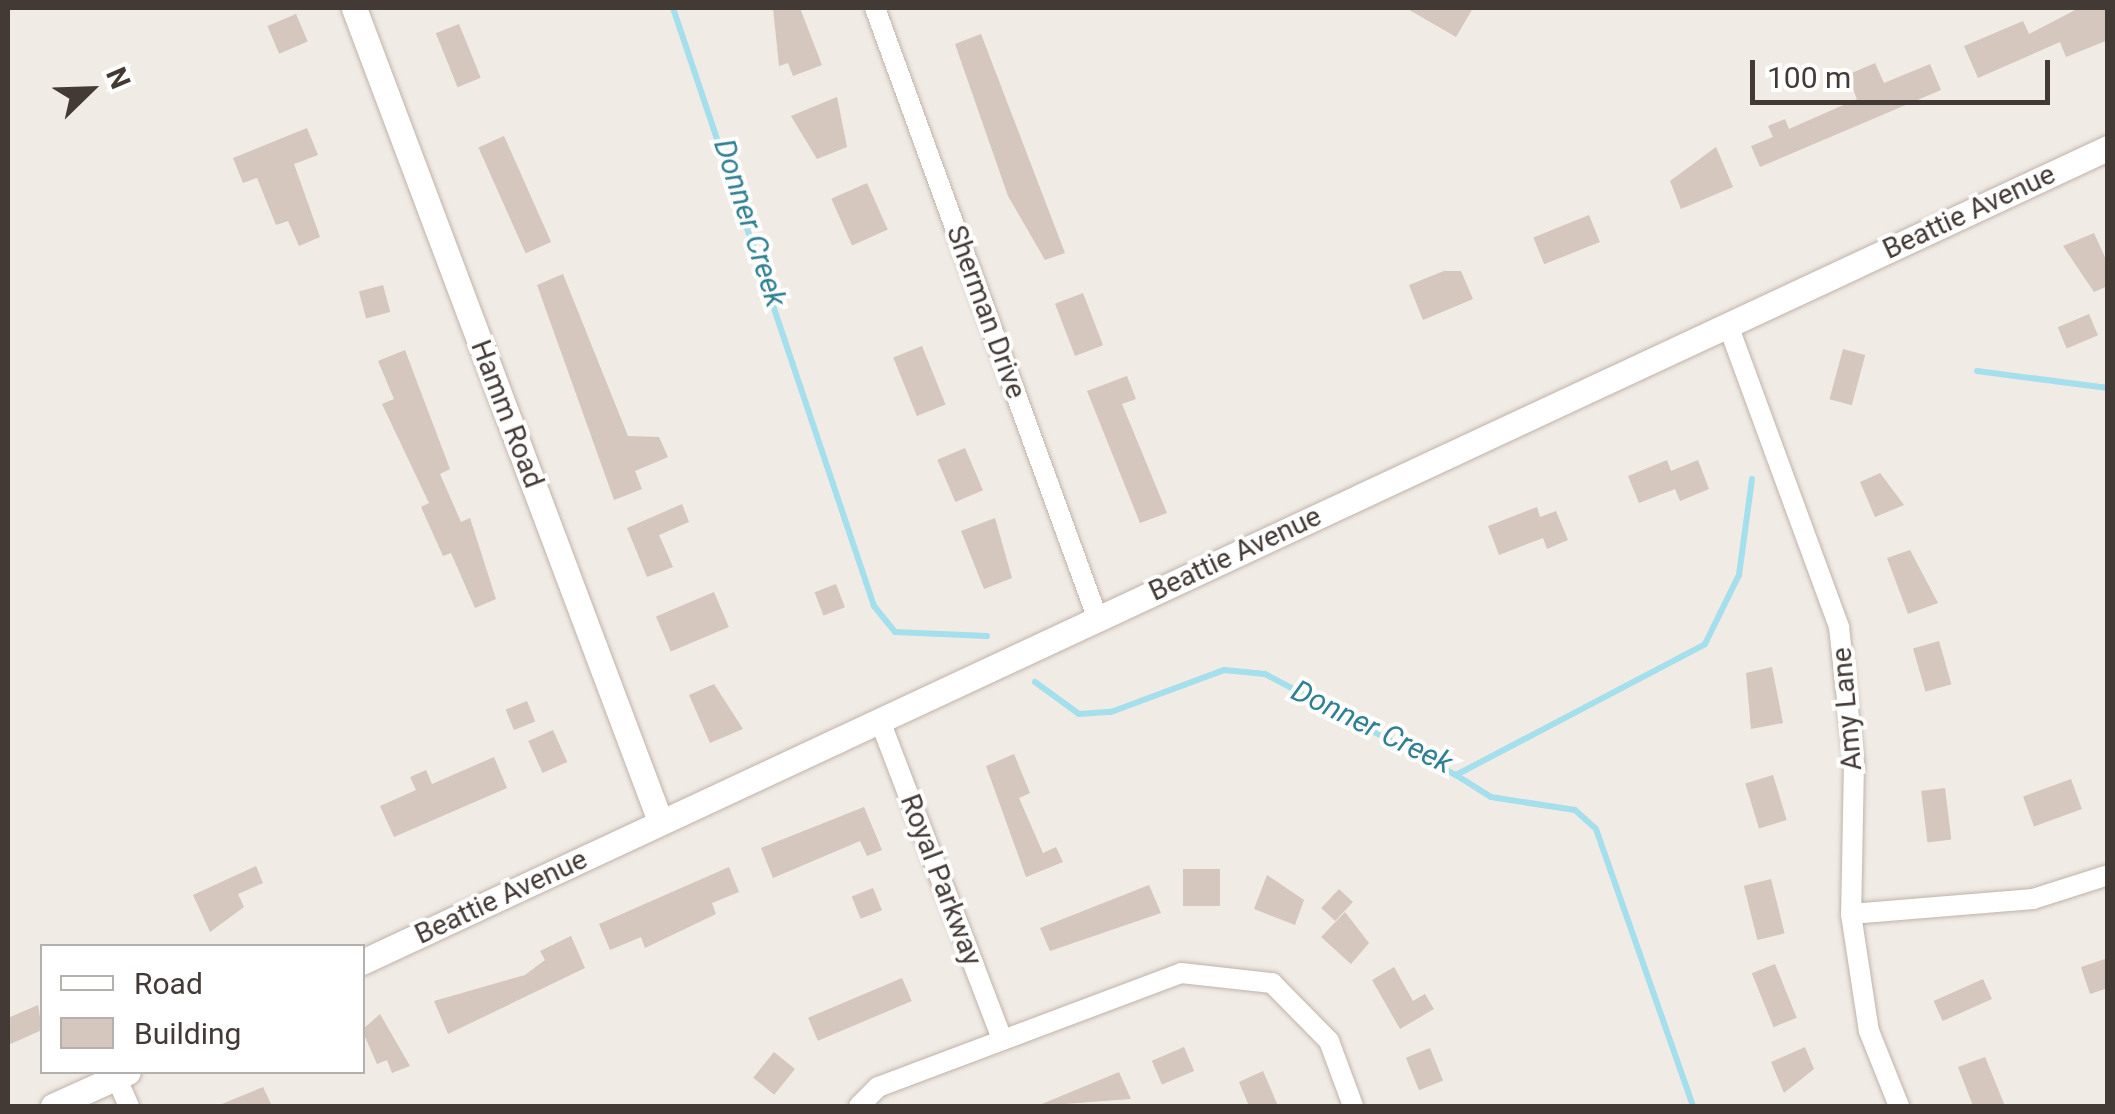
<!DOCTYPE html>
<html>
<head>
<meta charset="utf-8">
<style>
  body { margin:0 }
  #map { position:relative; width:2115px; height:1114px; overflow:hidden; background:#f1ebe5; font-family:Roboto,sans-serif }
  div>[style] { position:absolute }
  .stream>* { height:6px; margin:-3px; padding:0 3px; transform-origin:3px; border-radius:3px; background:#a3dfec }
  .building>* { inset:0; background:#d5c6be; transform-origin:0 0 }
  .roads { filter:drop-shadow(0 0 2px #bfb3ab) drop-shadow(0 0 2px #bfb3ab) }
  .minor>* { height:20px; margin:-10px; padding:0 10px; transform-origin:10px; border-radius:10px; background:#fff }
  .tertiary>* { height:25px; margin:-12.5px; padding:0 12.5px; transform-origin:12.5px; border-radius:12.5px; background:#fff }
  span { translate:-50% -50%; white-space:nowrap; text-align:center; line-height:1.15; -webkit-text-stroke:8px #fff; paint-order:stroke }
  .street-label { font-size:28px; color:#433a35 }
  .water-label { font-size:30px; color:#2f8092; font-style:italic }
  .frame { position:absolute; inset:0; border:10px solid #433a35; pointer-events:none }
  .legend { position:absolute; left:40px; top:944px; width:325px; height:130px; box-sizing:border-box; background:#fff; border:2px solid #b4b0ae; margin:0; padding:12px 18px; list-style:none; font-size:30px; color:#433a35 }
  .legend li { display:flex; align-items:center; gap:20px; height:50px }
  .legend b { width:50px; border:2px solid #b4b0ae }
  .north { position:absolute; left:40px; top:40px; width:100px; height:100px; -webkit-text-stroke:8px #fff; paint-order:stroke; rotate:67deg; font-size:28px; font-weight:700; line-height:40px; text-align:center; color:#433a35 }
  .north::after { content:''; display:block; margin:auto; width:35px; height:45px; background:#433a35; clip-path:polygon(50% 0,100% 100%,50% 72%,0 100%) }
  .scale { position:absolute; left:1750px; top:60px; width:300px; height:45px; box-sizing:border-box; border:5px solid #433a35; border-top:0; padding-left:12px; font-size:30px; line-height:35px; white-space:nowrap; color:#433a35; -webkit-text-stroke:8px #fff; paint-order:stroke }
</style>
</head>
<body>
<div id="map">
  <div class="stream">
    <div style="left:673px;top:8px;width:631px;rotate:71.42deg"></div>
    <div style="left:874px;top:606px;width:33px;rotate:51deg"></div>
    <div style="left:895px;top:632px;width:92px;rotate:2.5deg"></div>
    <div style="left:1977px;top:371px;width:132px;rotate:7.4deg"></div>
    <div style="left:1035px;top:682px;width:54px;rotate:36deg"></div>
    <div style="left:1079px;top:714px;width:32px;rotate:-4deg"></div>
    <div style="left:1111px;top:712px;width:121px;rotate:-20.4deg"></div>
    <div style="left:1224px;top:670px;width:41px;rotate:5.6deg"></div>
    <div style="left:1265px;top:674px;width:216px;rotate:27.9deg"></div>
    <div style="left:1456px;top:775px;width:281px;rotate:-27.7deg"></div>
    <div style="left:1705px;top:644px;width:77px;rotate:-63.8deg"></div>
    <div style="left:1739px;top:575px;width:97px;rotate:-82.3deg"></div>
    <div style="left:1456px;top:775px;width:41px;rotate:32.2deg"></div>
    <div style="left:1491px;top:797px;width:85px;rotate:8.8deg"></div>
    <div style="left:1575px;top:810px;width:28px;rotate:42deg"></div>
    <div style="left:1596px;top:829px;width:293px;rotate:70.7deg"></div>
  </div>
  <div class="building">
    <div style="clip-path:polygon(773px 8px,800px 8px,822px 65px,793px 76px,788px 63px,779px 66px)"></div>
    <div style="clip-path:polygon(1406px 8px,1473px 8px,1456px 37px)"></div>
    <div style="clip-path:polygon(2079px 8px,2108px 8px,2108px 40px,2066px 57px,2060px 42px,1978px 78px,1964px 46px,2023px 21px,2029px 34px)"></div>
    <div style="left:296px;top:14px;width:30px;height:31px;rotate:67deg"></div>
    <div style="left:459px;top:24px;width:58px;height:25px;rotate:68deg"></div>
    <div style="clip-path:polygon(981px 34px,1065px 253px,1045px 260px,1008px 196px,955px 44px)"></div>
    <div style="clip-path:polygon(1875px 63px,1884px 83px,1930px 64px,1941px 90px,1760px 167px,1751px 146px,1773px 137px,1768px 126px,1785px 119px,1789px 129px,1857px 99px,1847px 75px)"></div>
    <div style="clip-path:polygon(837px 97px,847px 147px,817px 159px,791px 116px)"></div>
    <div style="clip-path:polygon(307px 128px,318px 155px,294px 164px,320px 237px,299px 246px,288px 221px,276px 225px,257px 178px,243px 183px,233px 158px)"></div>
    <div style="left:504px;top:136px;width:116px;height:28px;rotate:66deg"></div>
    <div style="clip-path:polygon(1716px 147px,1733px 187px,1681px 209px,1670px 181px)"></div>
    <div style="left:867px;top:183px;width:51px;height:39px;rotate:66deg"></div>
    <div style="left:1589px;top:215px;width:29px;height:60px;rotate:68deg"></div>
    <div style="clip-path:polygon(2094px 233px,2108px 264px,2108px 286px,2094px 292px,2063px 246px)"></div>
    <div style="clip-path:polygon(1444px 271px,1461px 271px,1473px 299px,1423px 320px,1409px 285px)"></div>
    <div style="clip-path:polygon(563px 274px,628px 436px,659px 437px,668px 457px,635px 471px,642px 489px,614px 500px,537px 285px)"></div>
    <div style="left:383px;top:285px;width:28px;height:25px;rotate:75deg"></div>
    <div style="left:1083px;top:293px;width:56px;height:30px;rotate:69deg"></div>
    <div style="left:2089px;top:314px;width:23px;height:34px;rotate:67deg"></div>
    <div style="left:922px;top:346px;width:63px;height:31px;rotate:68deg"></div>
    <div style="left:1843px;top:349px;width:23px;height:52px;rotate:15deg"></div>
    <div style="clip-path:polygon(405px 350px,450px 469px,440px 474px,461px 522px,470px 518px,496px 599px,475px 608px,451px 553px,443px 556px,421px 507px,429px 503px,382px 404px,394px 399px,378px 361px)"></div>
    <div style="clip-path:polygon(1127px 376px,1136px 399px,1122px 404px,1167px 513px,1140px 523px,1087px 391px)"></div>
    <div style="left:965px;top:448px;width:46px;height:30px;rotate:67deg"></div>
    <div style="clip-path:polygon(1667px 460px,1671px 471px,1698px 460px,1709px 489px,1680px 501px,1675px 489px,1639px 503px,1628px 476px)"></div>
    <div style="clip-path:polygon(1880px 473px,1904px 505px,1875px 517px,1860px 482px)"></div>
    <div style="clip-path:polygon(682px 504px,689px 522px,659px 535px,673px 567px,647px 577px,627px 528px)"></div>
    <div style="clip-path:polygon(1537px 507px,1540px 517px,1556px 511px,1568px 540px,1547px 549px,1543px 538px,1499px 555px,1488px 526px)"></div>
    <div style="clip-path:polygon(995px 518px,1012px 578px,984px 589px,961px 531px)"></div>
    <div style="clip-path:polygon(1910px 550px,1938px 603px,1908px 614px,1887px 558px)"></div>
    <div style="left:836px;top:584px;width:25px;height:23px;rotate:69deg"></div>
    <div style="left:714px;top:592px;width:38px;height:63px;rotate:67deg"></div>
    <div style="left:1939px;top:641px;width:45px;height:27px;rotate:74deg"></div>
    <div style="clip-path:polygon(1772px 667px,1783px 723px,1751px 729px,1746px 673px)"></div>
    <div style="clip-path:polygon(714px 684px,743px 729px,710px 743px,689px 695px)"></div>
    <div style="left:527px;top:701px;width:22px;height:23px;rotate:68deg"></div>
    <div style="left:553px;top:730px;width:35px;height:27px;rotate:66deg"></div>
    <div style="clip-path:polygon(1014px 754px,1030px 793px,1019px 798px,1043px 853px,1056px 847px,1063px 862px,1026px 877px,986px 766px)"></div>
    <div style="clip-path:polygon(494px 757px,507px 788px,394px 837px,380px 806px,416px 790px,410px 777px,426px 770px,432px 784px)"></div>
    <div style="left:1773px;top:775px;width:47px;height:29px;rotate:73deg"></div>
    <div style="left:2071px;top:779px;width:32px;height:51px;rotate:70deg"></div>
    <div style="left:1945px;top:788px;width:52px;height:24px;rotate:83deg"></div>
    <div style="clip-path:polygon(864px 807px,882px 850px,867px 856px,860px 841px,773px 878px,761px 848px)"></div>
    <div style="clip-path:polygon(256px 866px,263px 883px,238px 894px,244px 907px,210px 932px,193px 895px)"></div>
    <div style="clip-path:polygon(729px 867px,739px 892px,712px 903px,716px 914px,645px 948px,641px 937px,610px 950px,599px 924px)"></div>
    <div style="left:1183px;top:869px;width:37px;height:37px"></div>
    <div style="clip-path:polygon(1267px 875px,1304px 900px,1295px 925px,1254px 909px)"></div>
    <div style="left:1771px;top:879px;width:56px;height:28px;rotate:76deg"></div>
    <div style="clip-path:polygon(1149px 885px,1161px 913px,1050px 951px,1040px 928px)"></div>
    <div style="left:873px;top:888px;width:24px;height:23px;rotate:68deg"></div>
    <div style="left:1339px;top:889px;width:19px;height:26px;rotate:43deg"></div>
    <div style="clip-path:polygon(1345px 912px,1369px 943px,1351px 964px,1321px 937px)"></div>
    <div style="clip-path:polygon(571px 936px,585px 968px,448px 1034px,434px 1001px,525px 975px,545px 960px,540px 951px)"></div>
    <div style="clip-path:polygon(2108px 958px,2108px 988px,2090px 994px,2081px 967px)"></div>
    <div style="left:1775px;top:964px;width:58px;height:25px;rotate:68deg"></div>
    <div style="clip-path:polygon(1394px 967px,1413px 1001px,1425px 994px,1434px 1009px,1400px 1029px,1372px 980px)"></div>
    <div style="left:902px;top:978px;width:25px;height:102px;rotate:67deg"></div>
    <div style="left:1983px;top:979px;width:22px;height:54px;rotate:66deg"></div>
    <div style="clip-path:polygon(38px 1005px,42px 1030px,8px 1045px,8px 1018px)"></div>
    <div style="clip-path:polygon(380px 1014px,410px 1066px,392px 1073px,387px 1060px,377px 1064px,362px 1030px)"></div>
    <div style="left:1184px;top:1047px;width:26px;height:35px;rotate:67deg"></div>
    <div style="clip-path:polygon(1805px 1047px,1814px 1069px,1784px 1093px,1771px 1062px)"></div>
    <div style="left:1430px;top:1048px;width:35px;height:26px;rotate:68deg"></div>
    <div style="left:774px;top:1052px;width:27px;height:33px;rotate:39deg"></div>
    <div style="clip-path:polygon(1985px 1057px,2005px 1106px,1973px 1106px,1958px 1067px)"></div>
    <div style="clip-path:polygon(1263px 1071px,1278px 1106px,1249px 1106px,1239px 1082px)"></div>
    <div style="clip-path:polygon(1119px 1072px,1131px 1099px,1037px 1106px)"></div>
    <div style="clip-path:polygon(263px 1087px,272px 1106px,217px 1106px)"></div>
  </div>
  <div class="roads">
    <div class="minor">
      <div style="left:875px;top:8px;width:648px;rotate:69.97deg"></div>
      <div style="left:1728px;top:325px;width:322px;rotate:69.8deg"></div>
      <div style="left:1839px;top:627px;width:137px;rotate:83.7deg"></div>
      <div style="left:1854px;top:763px;width:151px;rotate:91.1deg"></div>
      <div style="left:1851px;top:914px;width:118px;rotate:81.3deg"></div>
      <div style="left:1869px;top:1031px;width:81px;rotate:68.2deg"></div>
      <div style="left:880px;top:721px;width:340px;rotate:69deg"></div>
      <div style="left:1851px;top:914px;width:183px;rotate:-4.7deg"></div>
      <div style="left:2033px;top:899px;width:79px;rotate:-17.7deg"></div>
      <div style="left:116px;top:1077px;width:32px;rotate:66deg"></div>
      <div style="left:859px;top:1106px;width:27px;rotate:-45deg"></div>
      <div style="left:878px;top:1087px;width:324px;rotate:-20.6deg"></div>
      <div style="left:1181px;top:973px;width:92px;rotate:6.3deg"></div>
      <div style="left:1272px;top:983px;width:81px;rotate:45.5deg"></div>
      <div style="left:1329px;top:1041px;width:69px;rotate:69.7deg"></div>
    </div>
    <div class="tertiary">
      <div style="left:354px;top:8px;width:869px;rotate:69.37deg"></div>
      <div style="left:362px;top:962px;width:1926px;rotate:-25deg"></div>
      <div style="left:53px;top:1106px;width:82px;rotate:-24.4deg"></div>
    </div>
  </div>
  <div class="street-label">
    <span style="left:1969px;top:212px;rotate:-25deg">Beattie Avenue</span>
    <span style="left:986px;top:312px;rotate:70deg">Sherman Drive</span>
    <span style="left:507px;top:414px;rotate:69deg">Hamm Road</span>
    <span style="left:1235px;top:554px;rotate:-25deg">Beattie Avenue</span>
    <span style="left:1847px;top:709px;rotate:-95deg">Amy Lane</span>
    <span style="left:941px;top:880px;rotate:69deg">Royal Parkway</span>
    <span style="left:501px;top:897px;rotate:-25deg">Beattie Avenue</span>
  </div>
  <div class="water-label">
    <span style="left:750px;top:223px;rotate:72deg">Donner Creek</span>
    <span style="left:1372px;top:727px;rotate:26deg">Donner Creek</span>
  </div>
  <div class="frame"></div>
  <ul class="legend">
  <li><b style="height:12px;background:#fff"></b>Road</li>
  <li><b style="height:28px;background:#d5c6be"></b>Building</li>
  </ul>
  <div class="north">N</div>
  <div class="scale">100 m</div>
</div>
</body>
</html>
